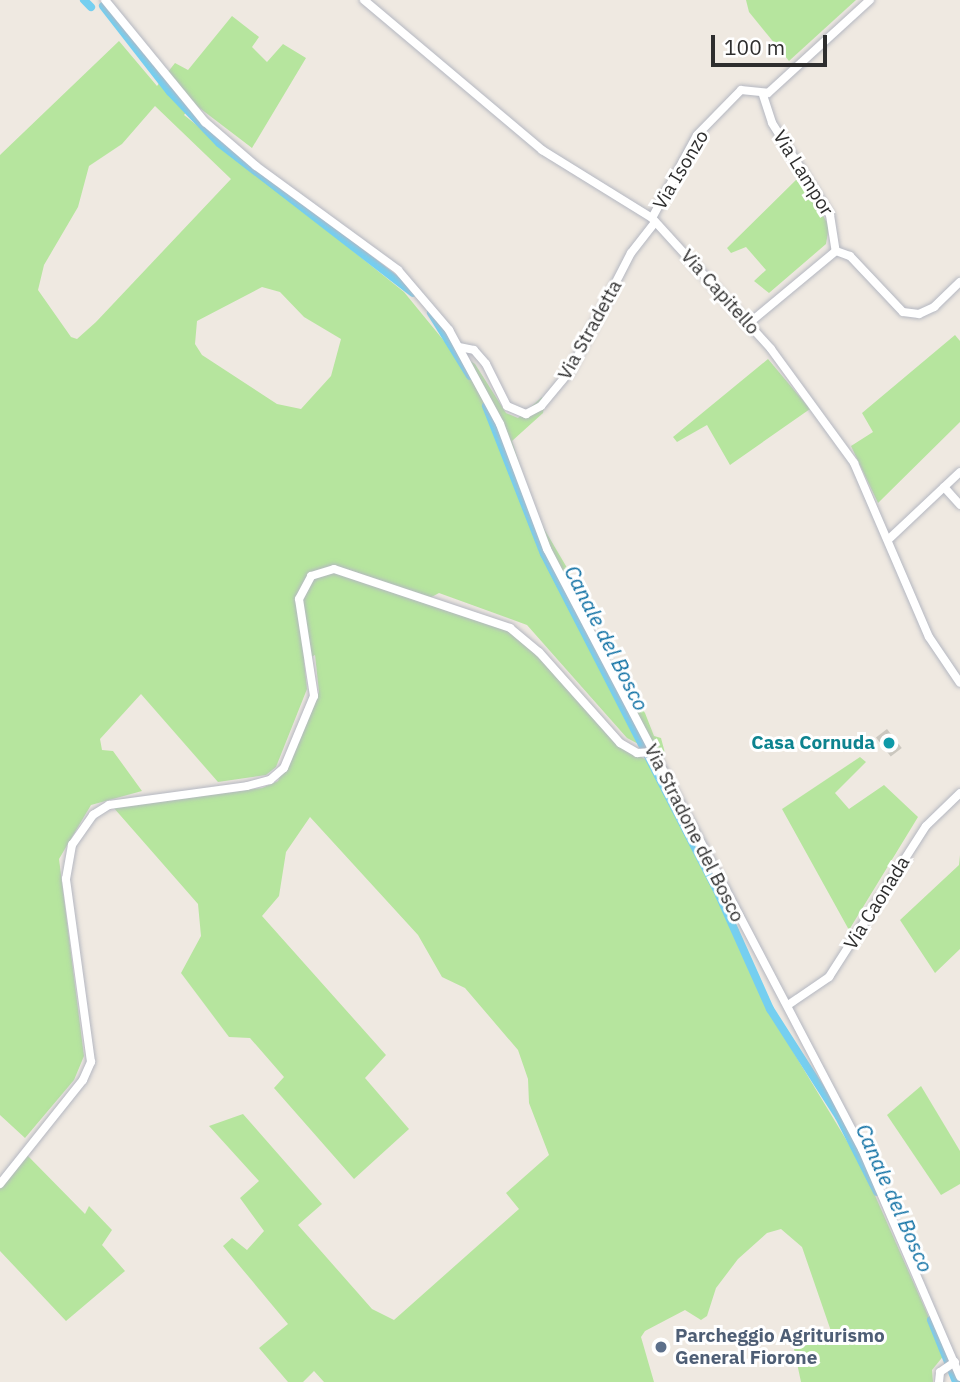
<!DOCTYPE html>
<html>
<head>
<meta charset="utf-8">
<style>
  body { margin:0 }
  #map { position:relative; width:960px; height:1382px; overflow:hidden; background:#efe9e1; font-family:"IBM Plex Sans",sans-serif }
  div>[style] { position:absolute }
  .green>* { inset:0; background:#b6e59e }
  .canal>* { height:8px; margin:-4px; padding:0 4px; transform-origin:4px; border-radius:4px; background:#75cff0 }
  .building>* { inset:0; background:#cbc7bf; transform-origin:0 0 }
  .roads { filter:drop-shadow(0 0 2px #b4b7c1) drop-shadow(0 0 2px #b4b7c1) }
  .minor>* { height:8px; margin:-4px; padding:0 4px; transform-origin:4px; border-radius:4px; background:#fff }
  .dots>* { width:19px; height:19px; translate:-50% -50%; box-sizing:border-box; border:4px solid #fff; border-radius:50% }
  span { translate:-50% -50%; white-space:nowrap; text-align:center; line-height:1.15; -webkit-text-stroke:6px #fff; paint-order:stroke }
  .street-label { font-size:19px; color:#2e2e2e }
  .culture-label { font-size:19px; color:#0d838f; font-weight:700 }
  .right { translate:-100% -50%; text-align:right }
  .service-label { font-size:19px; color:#4e5e75; font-weight:700 }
  .left { translate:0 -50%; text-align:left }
  .water-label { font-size:21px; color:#0d6fa3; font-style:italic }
  .scale { position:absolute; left:711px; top:35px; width:116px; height:32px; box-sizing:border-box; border:4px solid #2e2e2e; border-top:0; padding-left:9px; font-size:21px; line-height:24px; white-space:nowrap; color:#2e2e2e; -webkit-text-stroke:5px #fff; paint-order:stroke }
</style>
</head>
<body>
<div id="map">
  <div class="green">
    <div style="clip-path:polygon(746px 0,856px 0,789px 61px,749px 12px)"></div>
    <div style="clip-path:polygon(evenodd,232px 16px,259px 37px,252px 47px,267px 62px,283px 44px,306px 58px,252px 148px,193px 103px,184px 115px,404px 292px,449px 347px,475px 364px,506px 413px,518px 418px,542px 397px,545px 402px,543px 413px,512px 441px,536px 515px,573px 578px,603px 652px,645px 713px,654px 736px,661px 738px,665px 753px,661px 756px,627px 738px,527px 625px,439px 593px,426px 600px,500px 626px,529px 642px,613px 741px,652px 763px,740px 939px,774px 1020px,862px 1166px,945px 1354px,932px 1370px,933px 1382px,801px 1382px,794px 1349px,833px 1337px,802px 1247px,781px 1229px,767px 1233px,738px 1259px,716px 1288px,707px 1316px,701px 1320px,685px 1310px,645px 1331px,641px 1337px,654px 1382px,324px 1382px,314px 1371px,303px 1382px,288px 1382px,259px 1348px,288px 1324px,223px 1246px,232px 1238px,247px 1250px,264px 1231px,240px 1198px,259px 1181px,209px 1126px,243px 1114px,322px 1204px,298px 1225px,372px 1309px,394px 1320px,519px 1209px,506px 1193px,549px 1155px,529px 1103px,528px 1079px,518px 1050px,465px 988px,442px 977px,418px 935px,310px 817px,286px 852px,279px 896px,262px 916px,386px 1055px,365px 1078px,409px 1129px,354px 1179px,274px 1088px,284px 1077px,250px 1038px,229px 1037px,181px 973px,201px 936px,198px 904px,113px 807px,262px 788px,278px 781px,319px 692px,315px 655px,304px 661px,307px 689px,276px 767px,266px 775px,218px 782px,141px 694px,100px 739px,102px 750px,113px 751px,142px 791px,91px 805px,59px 859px,84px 1056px,74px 1080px,25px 1138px,0 1115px,0 155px,119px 41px,157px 86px,175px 63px,188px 70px,232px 16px,155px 106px,231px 179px,96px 322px,77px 339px,71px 337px,38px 290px,44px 265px,78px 207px,89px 166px,122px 144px,155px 106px,232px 16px,262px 287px,280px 292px,304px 317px,341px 339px,331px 376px,301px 409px,277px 404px,202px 355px,195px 344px,197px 321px,262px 287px)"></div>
    <div style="clip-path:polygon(800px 176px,829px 226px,826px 244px,769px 293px,754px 281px,766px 270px,746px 247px,731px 253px,727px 248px)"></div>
    <div style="clip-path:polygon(955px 335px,960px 341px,960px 422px,878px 503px,851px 446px,873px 432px,862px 413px)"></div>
    <div style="clip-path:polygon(768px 359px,810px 409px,730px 465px,707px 425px,677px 442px,673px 437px)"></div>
    <div style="clip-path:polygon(860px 757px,866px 762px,835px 793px,849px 809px,884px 785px,918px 817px,849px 930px,782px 809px)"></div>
    <div style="clip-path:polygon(960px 855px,960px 949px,935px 973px,900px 920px,959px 865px)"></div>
    <div style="clip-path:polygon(921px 1086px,960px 1151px,960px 1184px,941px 1195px,887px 1115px)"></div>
    <div style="clip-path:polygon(26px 1154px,85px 1214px,89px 1206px,112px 1230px,102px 1245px,125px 1271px,66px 1321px,0 1251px,0 1185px)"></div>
  </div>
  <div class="canal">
    <div style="left:84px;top:0;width:10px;rotate:45deg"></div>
    <div style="left:103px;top:6px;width:109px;rotate:52.1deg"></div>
    <div style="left:170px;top:92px;width:71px;rotate:46.1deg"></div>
    <div style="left:219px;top:143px;width:245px;rotate:37.7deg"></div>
    <div style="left:431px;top:313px;width:74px;rotate:58.2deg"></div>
    <div style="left:486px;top:406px;width:159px;rotate:68.6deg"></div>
    <div style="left:544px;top:554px;width:383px;rotate:62.8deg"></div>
    <div style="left:719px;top:895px;width:125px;rotate:65.9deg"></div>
    <div style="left:770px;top:1009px;width:128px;rotate:57.4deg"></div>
    <div style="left:839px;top:1117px;width:84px;rotate:63.1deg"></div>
    <div style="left:931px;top:1320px;width:67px;rotate:68deg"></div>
  </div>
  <div class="building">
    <div style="left:887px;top:729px;width:24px;height:14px;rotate:52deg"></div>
  </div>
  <div class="roads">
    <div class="minor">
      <div style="left:105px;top:0;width:158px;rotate:50.7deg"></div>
      <div style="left:205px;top:122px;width:67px;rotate:40.8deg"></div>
      <div style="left:256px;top:166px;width:176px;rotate:36.2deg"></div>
      <div style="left:398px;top:270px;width:79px;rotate:49.6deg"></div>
      <div style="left:449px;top:330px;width:107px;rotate:61.5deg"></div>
      <div style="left:500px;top:424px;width:134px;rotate:69.4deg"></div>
      <div style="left:547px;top:549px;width:678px;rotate:62.3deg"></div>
      <div style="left:862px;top:1149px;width:248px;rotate:66.7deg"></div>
      <div style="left:364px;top:0;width:233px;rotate:40.1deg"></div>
      <div style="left:542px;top:150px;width:129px;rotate:31.7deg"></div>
      <div style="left:652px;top:218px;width:177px;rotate:47.7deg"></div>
      <div style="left:771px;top:349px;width:141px;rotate:53.9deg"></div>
      <div style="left:854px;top:463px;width:189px;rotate:66.7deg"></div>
      <div style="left:929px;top:637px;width:55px;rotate:56deg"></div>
      <div style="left:763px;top:95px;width:29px;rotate:72deg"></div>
      <div style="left:772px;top:123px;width:109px;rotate:57.8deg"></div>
      <div style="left:830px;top:215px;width:36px;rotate:81deg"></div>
      <div style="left:652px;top:218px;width:94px;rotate:-61.5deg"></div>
      <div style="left:697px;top:135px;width:63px;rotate:-45.6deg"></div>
      <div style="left:741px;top:90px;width:27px;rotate:6deg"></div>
      <div style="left:768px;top:93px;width:138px;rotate:-42.4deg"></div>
      <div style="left:748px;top:324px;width:114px;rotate:-39.7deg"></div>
      <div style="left:836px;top:251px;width:15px;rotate:20deg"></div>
      <div style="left:850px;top:256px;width:77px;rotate:46.6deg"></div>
      <div style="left:903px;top:312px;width:16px;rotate:7deg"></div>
      <div style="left:919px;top:314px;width:17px;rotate:-25deg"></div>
      <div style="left:934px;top:307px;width:36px;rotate:-44deg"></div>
      <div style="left:459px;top:347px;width:15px;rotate:11deg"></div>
      <div style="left:474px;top:350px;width:18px;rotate:49deg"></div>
      <div style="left:486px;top:364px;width:47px;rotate:63.4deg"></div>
      <div style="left:507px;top:406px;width:21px;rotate:23deg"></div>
      <div style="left:526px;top:414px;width:17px;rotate:-28deg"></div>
      <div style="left:541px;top:406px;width:45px;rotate:-50.4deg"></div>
      <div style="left:570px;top:371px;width:133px;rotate:-62.7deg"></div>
      <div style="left:631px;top:253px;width:39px;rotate:-52deg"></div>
      <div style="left:944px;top:487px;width:24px;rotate:48deg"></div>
      <div style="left:890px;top:538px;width:96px;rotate:-43.3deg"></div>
      <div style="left:788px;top:1005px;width:50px;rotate:-34.3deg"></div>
      <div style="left:829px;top:977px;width:179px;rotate:-57.3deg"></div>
      <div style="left:926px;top:826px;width:47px;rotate:-44.1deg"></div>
      <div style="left:0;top:1184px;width:133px;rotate:-51.4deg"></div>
      <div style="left:83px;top:1080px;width:20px;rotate:-66deg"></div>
      <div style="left:91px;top:1062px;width:185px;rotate:-97.8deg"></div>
      <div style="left:66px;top:879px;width:35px;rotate:-80deg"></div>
      <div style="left:72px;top:845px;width:37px;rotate:-55deg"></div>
      <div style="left:93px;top:815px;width:19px;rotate:-32deg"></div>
      <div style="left:109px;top:805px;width:139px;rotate:-7.8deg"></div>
      <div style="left:247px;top:786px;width:24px;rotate:-15deg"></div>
      <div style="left:270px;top:780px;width:18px;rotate:-41deg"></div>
      <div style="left:284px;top:768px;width:78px;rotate:-67.4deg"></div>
      <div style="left:314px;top:696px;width:98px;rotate:-98.8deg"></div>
      <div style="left:299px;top:599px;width:26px;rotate:-62deg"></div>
      <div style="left:311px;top:576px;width:24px;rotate:-17deg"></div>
      <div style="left:334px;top:569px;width:186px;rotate:18.5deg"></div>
      <div style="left:510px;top:628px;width:38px;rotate:40deg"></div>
      <div style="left:539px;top:652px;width:122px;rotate:48.3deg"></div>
      <div style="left:620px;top:743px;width:20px;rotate:30deg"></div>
      <div style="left:637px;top:753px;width:15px;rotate:-4deg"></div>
      <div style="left:939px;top:1382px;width:10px;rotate:-84deg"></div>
      <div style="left:940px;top:1372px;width:18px;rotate:-34deg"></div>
    </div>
  </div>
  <div class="dots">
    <div style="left:889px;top:743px;background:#0f9aa8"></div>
    <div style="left:661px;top:1347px;background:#5c6f8a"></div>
  </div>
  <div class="street-label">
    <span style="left:681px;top:170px;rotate:-59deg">Via Isonzo</span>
    <span style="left:803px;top:173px;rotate:58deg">Via Lampor</span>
    <span style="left:720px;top:292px;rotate:48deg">Via Capitello</span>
    <span style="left:590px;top:330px;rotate:-61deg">Via Stradetta</span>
    <span style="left:694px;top:833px;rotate:63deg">Via Stradone del Bosco</span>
    <span style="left:877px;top:903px;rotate:-58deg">Via Caonada</span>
  </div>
  <div class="culture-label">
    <span class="right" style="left:875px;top:743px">Casa Cornuda</span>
  </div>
  <div class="service-label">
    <span class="left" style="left:675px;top:1347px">Parcheggio Agriturismo<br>General Fiorone</span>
  </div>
  <div class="water-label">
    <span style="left:607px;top:638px;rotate:63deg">Canale del Bosco</span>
    <span style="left:895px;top:1198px;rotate:66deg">Canale del Bosco</span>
  </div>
  <div class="scale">100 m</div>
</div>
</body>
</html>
